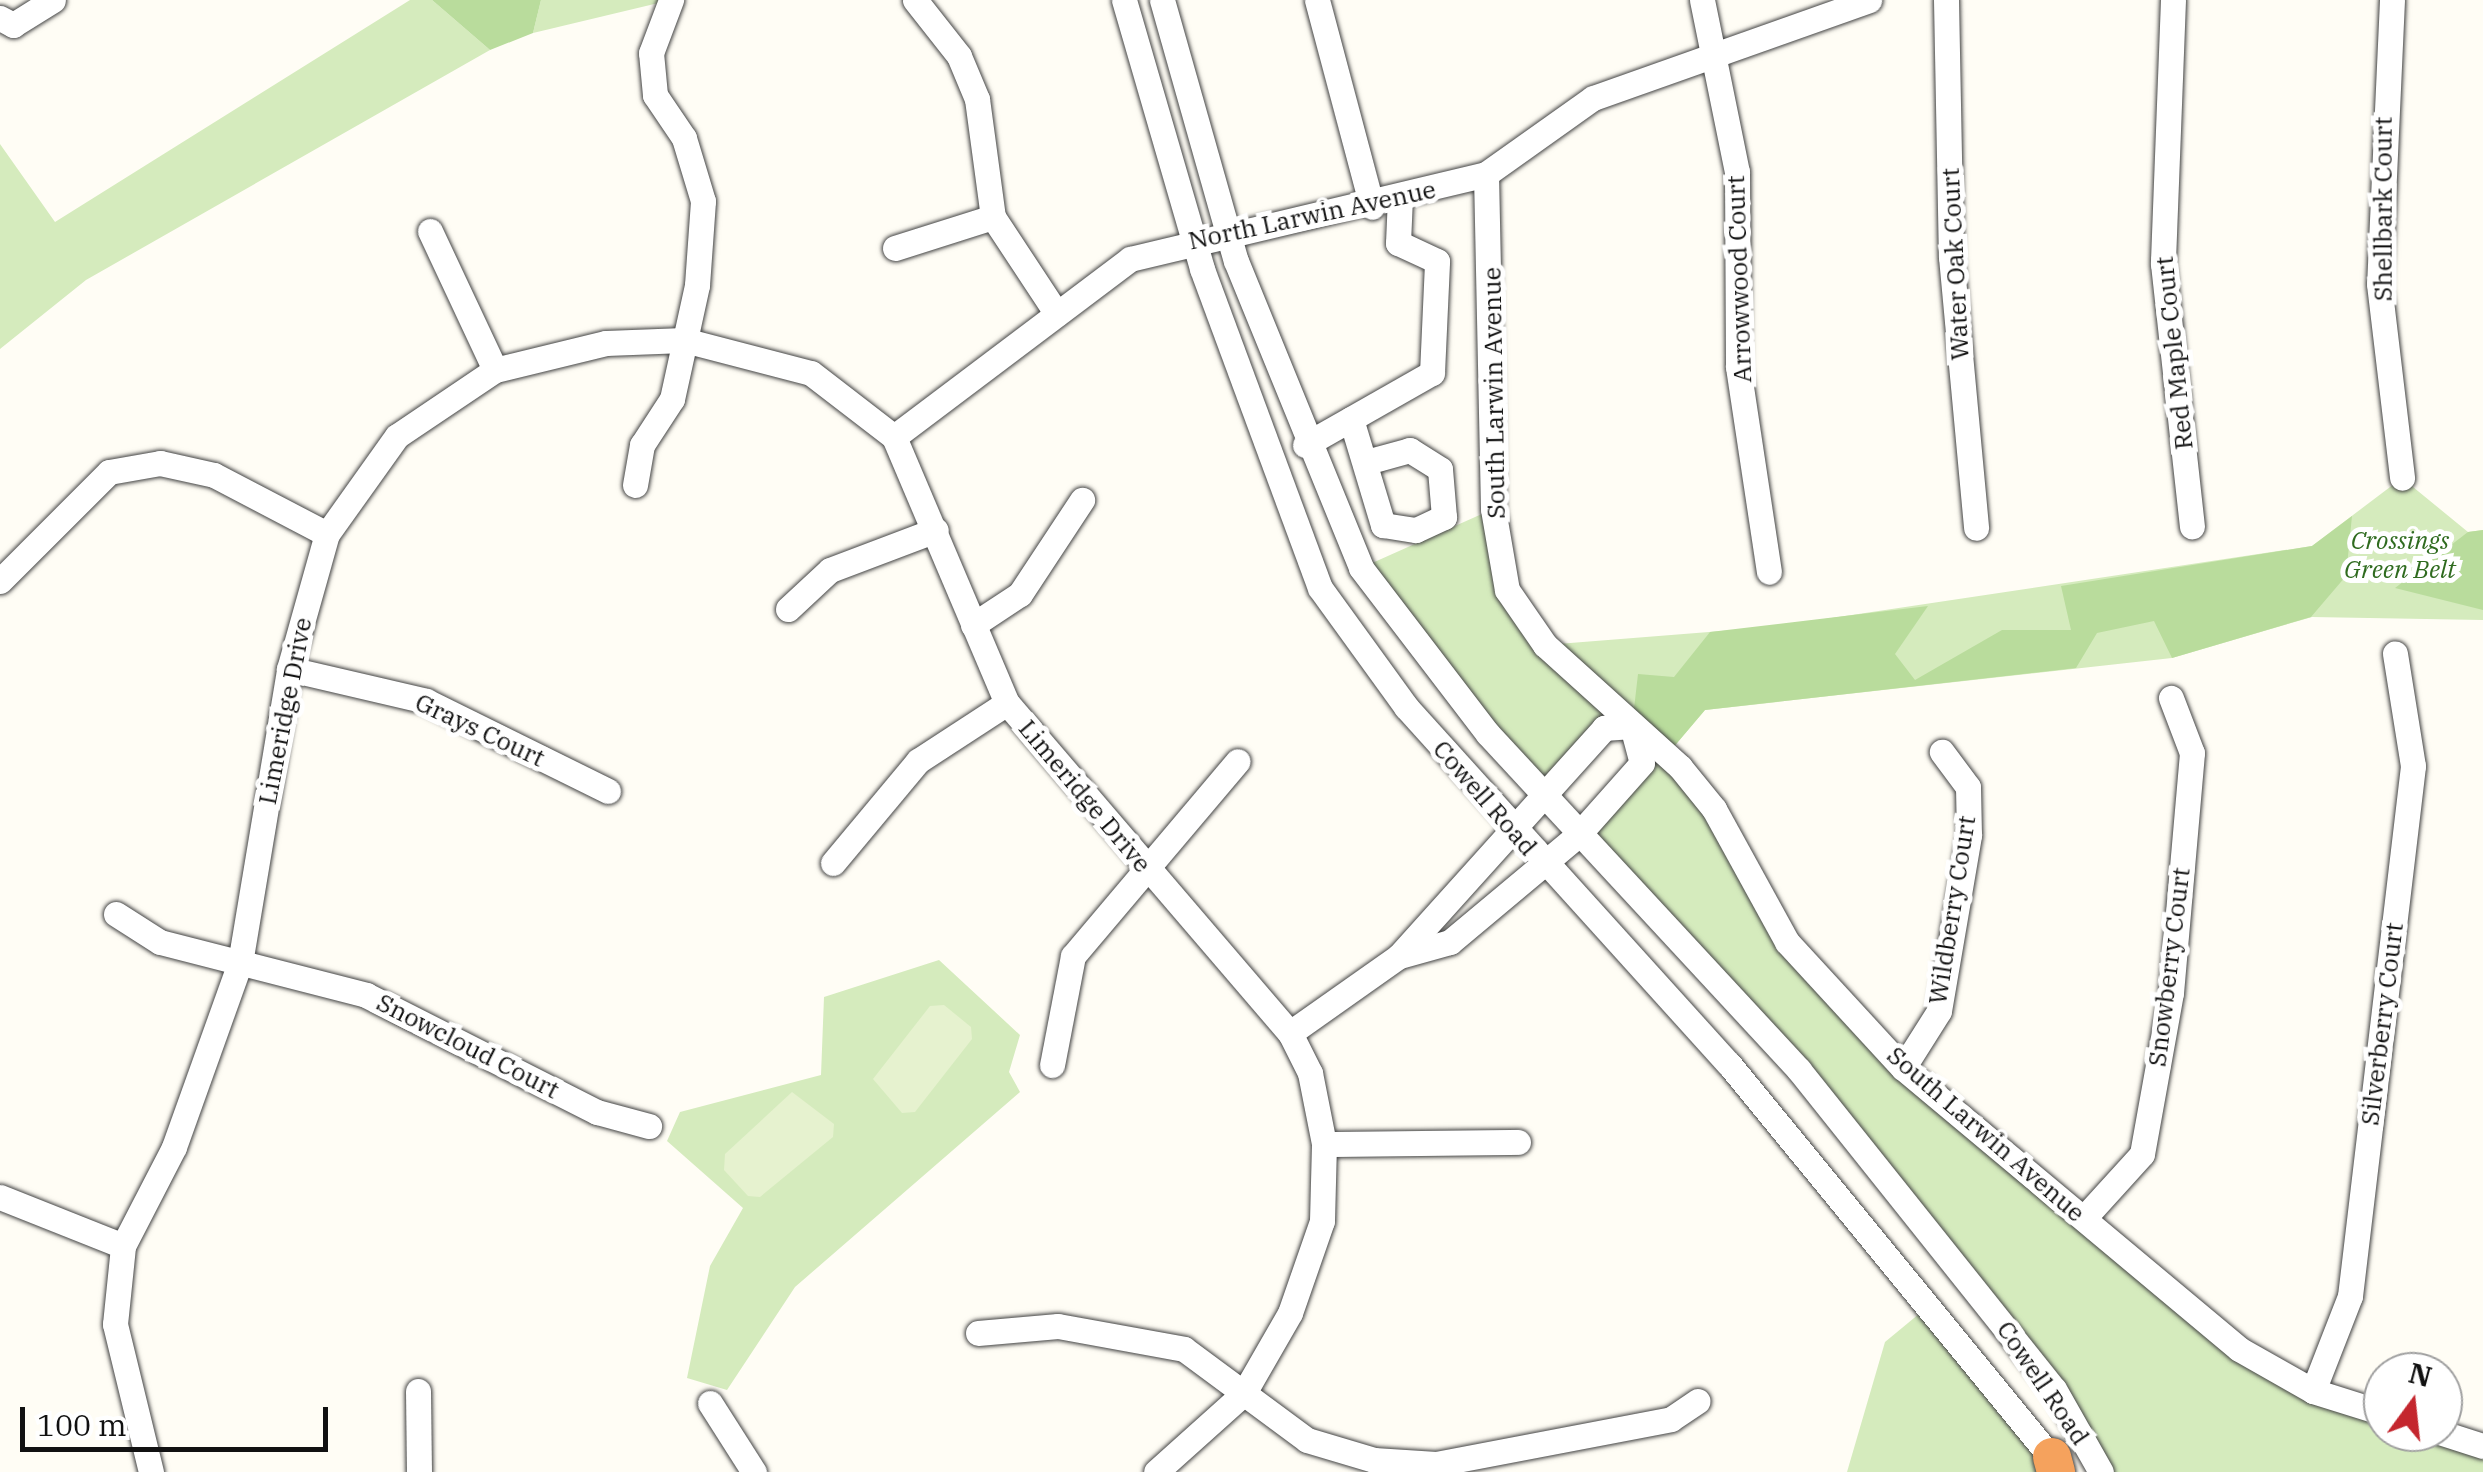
<!DOCTYPE html>
<html>
<head>
<meta charset="utf-8">
<style>
  body { margin:0 }
  #map { position:relative; width:2483px; height:1472px; overflow:hidden; background:#fffdf5; font-family:"IBM Plex Serif",serif }
  div>[style] { position:absolute }
  .green>* { inset:0; background:#d5ebbd }
  .forest>* { inset:0; background:#b9dc9c }
  .pitch>* { inset:0; background:#e6f2cf }
  .roads { filter:drop-shadow(0 0 2px #444) drop-shadow(0 0 2px #444) }
  .minor>* { height:25px; margin:-12.5px; padding:0 12.5px; transform-origin:12.5px; border-radius:12.5px; background:#fff }
  .highway>* { height:38px; margin:-19px; padding:0 19px; transform-origin:19px; border-radius:19px; background:#f5a25d }
  span { translate:-50% -50%; white-space:nowrap; text-align:center; line-height:1.15; -webkit-text-stroke:10px #fff; paint-order:stroke }
  .street-label { font-size:25px; color:#111 }
  .park-label { font-size:25px; color:#2f6b1f; font-style:italic }
  .north { position:absolute; left:2363px; top:1352px; width:100px; height:100px; box-sizing:border-box; background:#fff; border:2px solid #a0a0a0; border-radius:50%; rotate:15deg; font-size:28px; font-weight:700; line-height:40px; text-align:center; color:#111 }
  .north::after { content:''; display:block; margin:auto; width:35px; height:45px; background:#c4262e; clip-path:polygon(50% 0,100% 100%,50% 72%,0 100%) }
  .scale { position:absolute; left:20px; top:1407px; width:308px; height:45px; box-sizing:border-box; border:5px solid #111; border-top:0; padding-left:12px; font-size:30px; line-height:35px; white-space:nowrap; color:#111; -webkit-text-stroke:8px #fff; paint-order:stroke }
</style>
</head>
<body>
<div id="map">
  <div class="green">
    <div style="clip-path:polygon(410px 0,432px 0,490px 50px,86px 280px,0 349px,0 144px,55px 222px)"></div>
    <div style="clip-path:polygon(541px 0,671px 0,533px 33px)"></div>
    <div style="clip-path:polygon(2402px 478px,2468px 532px,2483px 530px,2483px 620px,2312px 617px,2172px 658px,1705px 710px,1666px 756px,1787px 942px,1903px 1068px,2239px 1349px,2383px 1413px,2383px 1432px,2439px 1432px,2483px 1446px,2483px 1472px,2101px 1472px,1960px 1266px,1578px 835px,1642px 763px,1632px 727px,1603px 728px,1539px 793px,1361px 568px,1493px 509px,1507px 590px,1545px 645px,1772px 627px,2312px 546px)"></div>
    <div style="clip-path:polygon(939px 960px,1020px 1035px,1009px 1072px,1020px 1092px,795px 1287px,727px 1390px,687px 1378px,710px 1266px,743px 1208px,667px 1141px,680px 1112px,821px 1075px,824px 997px)"></div>
    <div style="clip-path:polygon(1931px 1304px,2056px 1472px,1847px 1472px,1885px 1342px)"></div>
  </div>
  <div class="forest">
    <div style="clip-path:polygon(432px 0,541px 0,533px 33px,490px 50px)"></div>
    <div style="clip-path:polygon(2352px 516px,2346px 576px,2311px 617px,2172px 658px,2154px 621px,2097px 633px,2076px 668px,1705px 710px,1666px 756px,1632px 726px,1638px 674px,1674px 677px,1710px 632px,1928px 606px,1895px 654px,1915px 680px,2002px 630px,2071px 630px,2061px 586px,2312px 546px)"></div>
    <div style="clip-path:polygon(2483px 530px,2483px 610px,2395px 588px,2468px 532px)"></div>
  </div>
  <div class="pitch">
    <div style="clip-path:polygon(944px 1005px,971px 1027px,972px 1039px,915px 1112px,902px 1113px,873px 1079px,930px 1006px)"></div>
    <div style="clip-path:polygon(792px 1092px,834px 1124px,833px 1137px,760px 1197px,748px 1196px,724px 1170px,725px 1154px)"></div>
  </div>
  <div class="roads">
    <div class="minor">
      <div style="left:915px;top:0;width:71px;rotate:51.8deg"></div>
      <div style="left:959px;top:56px;width:47px;rotate:67.3deg"></div>
      <div style="left:977px;top:99px;width:119px;rotate:82.3deg"></div>
      <div style="left:993px;top:217px;width:116px;rotate:56.6deg"></div>
      <div style="left:1124px;top:0;width:280px;rotate:73.8deg"></div>
      <div style="left:1202px;top:269px;width:340px;rotate:69.7deg"></div>
      <div style="left:1320px;top:588px;width:147px;rotate:54.1deg"></div>
      <div style="left:1406px;top:707px;width:481px;rotate:47.9deg"></div>
      <div style="left:1729px;top:1064px;width:521px;rotate:50.69deg"></div>
      <div style="left:1162px;top:0;width:271px;rotate:74.2deg"></div>
      <div style="left:1236px;top:261px;width:331px;rotate:67.8deg"></div>
      <div style="left:1361px;top:568px;width:209px;rotate:52.6deg"></div>
      <div style="left:1488px;top:734px;width:458px;rotate:47.2deg"></div>
      <div style="left:1799px;top:1070px;width:408px;rotate:51.4deg"></div>
      <div style="left:2054px;top:1389px;width:95px;rotate:60.5deg"></div>
      <div style="left:1317px;top:0;width:214px;rotate:75.1deg"></div>
      <div style="left:1702px;top:0;width:176px;rotate:78.5deg"></div>
      <div style="left:1737px;top:172px;width:195px;rotate:89.7deg"></div>
      <div style="left:1738px;top:367px;width:207px;rotate:81.4deg"></div>
      <div style="left:1946px;top:0;width:257px;rotate:88.9deg"></div>
      <div style="left:1951px;top:257px;width:272px;rotate:84.7deg"></div>
      <div style="left:2173px;top:0;width:264px;rotate:92.2deg"></div>
      <div style="left:2163px;top:264px;width:264px;rotate:83.7deg"></div>
      <div style="left:2392px;top:0;width:284px;rotate:92.6deg"></div>
      <div style="left:2379px;top:284px;width:195px;rotate:83.2deg"></div>
      <div style="left:0;top:18px;width:15px;rotate:28deg"></div>
      <div style="left:13px;top:25px;width:47px;rotate:-32deg"></div>
      <div style="left:1486px;top:174px;width:335px;rotate:88.8deg"></div>
      <div style="left:1493px;top:509px;width:82px;rotate:80.2deg"></div>
      <div style="left:1507px;top:590px;width:67px;rotate:55.4deg"></div>
      <div style="left:1545px;top:645px;width:182px;rotate:42.1deg"></div>
      <div style="left:1680px;top:767px;width:54px;rotate:51deg"></div>
      <div style="left:1714px;top:809px;width:152px;rotate:61.2deg"></div>
      <div style="left:1787px;top:942px;width:171px;rotate:47.4deg"></div>
      <div style="left:1903px;top:1068px;width:438px;rotate:39.9deg"></div>
      <div style="left:2239px;top:1349px;width:85px;rotate:29.6deg"></div>
      <div style="left:2313px;top:1391px;width:73px;rotate:17.4deg"></div>
      <div style="left:430px;top:231px;width:153px;rotate:64.9deg"></div>
      <div style="left:895px;top:248px;width:103px;rotate:-17.6deg"></div>
      <div style="left:1351px;top:419px;width:111px;rotate:73.2deg"></div>
      <div style="left:1383px;top:525px;width:33px;rotate:9deg"></div>
      <div style="left:1416px;top:530px;width:31px;rotate:-25deg"></div>
      <div style="left:1444px;top:517px;width:48px;rotate:-94.8deg"></div>
      <div style="left:1440px;top:469px;width:36px;rotate:-148deg"></div>
      <div style="left:1410px;top:450px;width:41px;rotate:164.6deg"></div>
      <div style="left:894px;top:437px;width:296px;rotate:-37deg"></div>
      <div style="left:1130px;top:259px;width:366px;rotate:-13.4deg"></div>
      <div style="left:1486px;top:174px;width:131px;rotate:-35.4deg"></div>
      <div style="left:1593px;top:98px;width:293px;rotate:-19.5deg"></div>
      <div style="left:1305px;top:445px;width:146px;rotate:-29.6deg"></div>
      <div style="left:1432px;top:373px;width:112px;rotate:-87.4deg"></div>
      <div style="left:1437px;top:261px;width:43px;rotate:-155.2deg"></div>
      <div style="left:1398px;top:243px;width:45px;rotate:-87.5deg"></div>
      <div style="left:635px;top:485px;width:41px;rotate:-80.1deg"></div>
      <div style="left:642px;top:445px;width:55px;rotate:-56.9deg"></div>
      <div style="left:672px;top:399px;width:117px;rotate:-77.6deg"></div>
      <div style="left:697px;top:285px;width:84px;rotate:-85.9deg"></div>
      <div style="left:703px;top:201px;width:66px;rotate:-106.8deg"></div>
      <div style="left:684px;top:138px;width:52px;rotate:-124deg"></div>
      <div style="left:655px;top:95px;width:42px;rotate:-95.4deg"></div>
      <div style="left:651px;top:53px;width:57px;rotate:-69.3deg"></div>
      <div style="left:0;top:581px;width:154px;rotate:-45deg"></div>
      <div style="left:109px;top:472px;width:52px;rotate:-10deg"></div>
      <div style="left:160px;top:463px;width:55px;rotate:12.5deg"></div>
      <div style="left:214px;top:475px;width:127px;rotate:27.6deg"></div>
      <div style="left:788px;top:609px;width:57px;rotate:-42.9deg"></div>
      <div style="left:830px;top:570px;width:113px;rotate:-20.7deg"></div>
      <div style="left:973px;top:625px;width:56px;rotate:-33.4deg"></div>
      <div style="left:1020px;top:594px;width:113px;rotate:-56.6deg"></div>
      <div style="left:289px;top:669px;width:141px;rotate:13.1deg"></div>
      <div style="left:426px;top:701px;width:203px;rotate:26.3deg"></div>
      <div style="left:1632px;top:726px;width:38px;rotate:75deg"></div>
      <div style="left:1642px;top:763px;width:96px;rotate:131.6deg"></div>
      <div style="left:1578px;top:835px;width:167px;rotate:140.1deg"></div>
      <div style="left:1450px;top:942px;width:53px;rotate:164.6deg"></div>
      <div style="left:1399px;top:956px;width:307px;rotate:-48deg"></div>
      <div style="left:1604px;top:728px;width:28px;rotate:-4deg"></div>
      <div style="left:833px;top:863px;width:133px;rotate:-50.2deg"></div>
      <div style="left:918px;top:761px;width:106px;rotate:-33.1deg"></div>
      <div style="left:116px;top:914px;width:52px;rotate:32.5deg"></div>
      <div style="left:160px;top:942px;width:213px;rotate:14.4deg"></div>
      <div style="left:366px;top:995px;width:259px;rotate:26.9deg"></div>
      <div style="left:597px;top:1112px;width:54px;rotate:15.1deg"></div>
      <div style="left:1290px;top:1033px;width:133px;rotate:-35.2deg"></div>
      <div style="left:1052px;top:1065px;width:111px;rotate:-79.1deg"></div>
      <div style="left:1073px;top:956px;width:255px;rotate:-49.8deg"></div>
      <div style="left:1903px;top:1068px;width:67px;rotate:-57.7deg"></div>
      <div style="left:1939px;top:1011px;width:179px;rotate:-80.3deg"></div>
      <div style="left:1969px;top:835px;width:48px;rotate:-91.2deg"></div>
      <div style="left:1968px;top:787px;width:44px;rotate:-126.6deg"></div>
      <div style="left:1324px;top:1144px;width:194px;rotate:-0.6deg"></div>
      <div style="left:0;top:1197px;width:132px;rotate:21.7deg"></div>
      <div style="left:2084px;top:1218px;width:86px;rotate:-47.8deg"></div>
      <div style="left:2142px;top:1154px;width:164px;rotate:-79.8deg"></div>
      <div style="left:2171px;top:993px;width:241px;rotate:-85deg"></div>
      <div style="left:2192px;top:753px;width:59px;rotate:-110.9deg"></div>
      <div style="left:978px;top:1333px;width:80px;rotate:-5deg"></div>
      <div style="left:1058px;top:1326px;width:128px;rotate:10.3deg"></div>
      <div style="left:1184px;top:1349px;width:153px;rotate:36.5deg"></div>
      <div style="left:1307px;top:1440px;width:70px;rotate:16.6deg"></div>
      <div style="left:1374px;top:1460px;width:62px;rotate:3.7deg"></div>
      <div style="left:1436px;top:1464px;width:239px;rotate:-10.8deg"></div>
      <div style="left:1671px;top:1419px;width:32px;rotate:-34deg"></div>
      <div style="left:418px;top:1391px;width:81px;rotate:89.3deg"></div>
      <div style="left:2313px;top:1391px;width:102px;rotate:-68.7deg"></div>
      <div style="left:2350px;top:1296px;width:534px;rotate:-83.22deg"></div>
      <div style="left:2413px;top:766px;width:114px;rotate:-99.1deg"></div>
      <div style="left:710px;top:1403px;width:82px;rotate:57.5deg"></div>
      <div style="left:2439px;top:1432px;width:46px;rotate:17.7deg"></div>
      <div style="left:151px;top:1472px;width:152px;rotate:-103.7deg"></div>
      <div style="left:115px;top:1324px;width:78px;rotate:-84.1deg"></div>
      <div style="left:123px;top:1246px;width:111px;rotate:-62.7deg"></div>
      <div style="left:174px;top:1147px;width:195px;rotate:-70.3deg"></div>
      <div style="left:240px;top:963px;width:298px;rotate:-80.5deg"></div>
      <div style="left:289px;top:669px;width:140px;rotate:-74.3deg"></div>
      <div style="left:327px;top:534px;width:120px;rotate:-54.5deg"></div>
      <div style="left:397px;top:436px;width:118px;rotate:-34deg"></div>
      <div style="left:495px;top:370px;width:114px;rotate:-13.7deg"></div>
      <div style="left:606px;top:343px;width:78px;rotate:-2.2deg"></div>
      <div style="left:684px;top:340px;width:131px;rotate:14.6deg"></div>
      <div style="left:811px;top:373px;width:105px;rotate:37.6deg"></div>
      <div style="left:894px;top:437px;width:289px;rotate:67deg"></div>
      <div style="left:1007px;top:703px;width:435px;rotate:49.4deg"></div>
      <div style="left:1290px;top:1033px;width:45px;rotate:63.4deg"></div>
      <div style="left:1310px;top:1073px;width:72px;rotate:78.8deg"></div>
      <div style="left:1324px;top:1144px;width:77px;rotate:91.5deg"></div>
      <div style="left:1322px;top:1221px;width:97px;rotate:109.2deg"></div>
      <div style="left:1290px;top:1313px;width:92px;rotate:119.9deg"></div>
      <div style="left:1244px;top:1393px;width:118px;rotate:138.1deg"></div>
    </div>
    <div class="highway">
      <div style="left:2052px;top:1457px;width:16px;rotate:75deg"></div>
    </div>
  </div>
  <div class="street-label">
    <span style="left:2383px;top:209px;rotate:-90deg">Shellbark Court</span>
    <span style="left:1312px;top:215px;rotate:-12deg">North Larwin Avenue</span>
    <span style="left:1955px;top:264px;rotate:-93deg">Water Oak Court</span>
    <span style="left:1739px;top:279px;rotate:-92deg">Arrowwood Court</span>
    <span style="left:2174px;top:353px;rotate:-96deg">Red Maple Court</span>
    <span style="left:1494px;top:393px;rotate:-91deg">South Larwin Avenue</span>
    <span style="left:285px;top:711px;rotate:-79deg">Limeridge Drive</span>
    <span style="left:480px;top:730px;rotate:25deg">Grays Court</span>
    <span style="left:1085px;top:796px;rotate:50deg">Limeridge Drive</span>
    <span style="left:1485px;top:798px;rotate:49deg">Cowell Road</span>
    <span style="left:1952px;top:910px;rotate:-81deg">Wildberry Court</span>
    <span style="left:2169px;top:967px;rotate:-83deg">Snowberry Court</span>
    <span style="left:2382px;top:1024px;rotate:-83deg">Silverberry Court</span>
    <span style="left:468px;top:1046px;rotate:27deg">Snowcloud Court</span>
    <span style="left:1986px;top:1134px;rotate:41deg">South Larwin Avenue</span>
    <span style="left:2043px;top:1383px;rotate:56deg">Cowell Road</span>
  </div>
  <div class="park-label">
    <span style="left:2400px;top:555px">Crossings<br>Green Belt</span>
  </div>
  <div class="north">N</div>
  <div class="scale">100 m</div>
</div>
</body>
</html>
